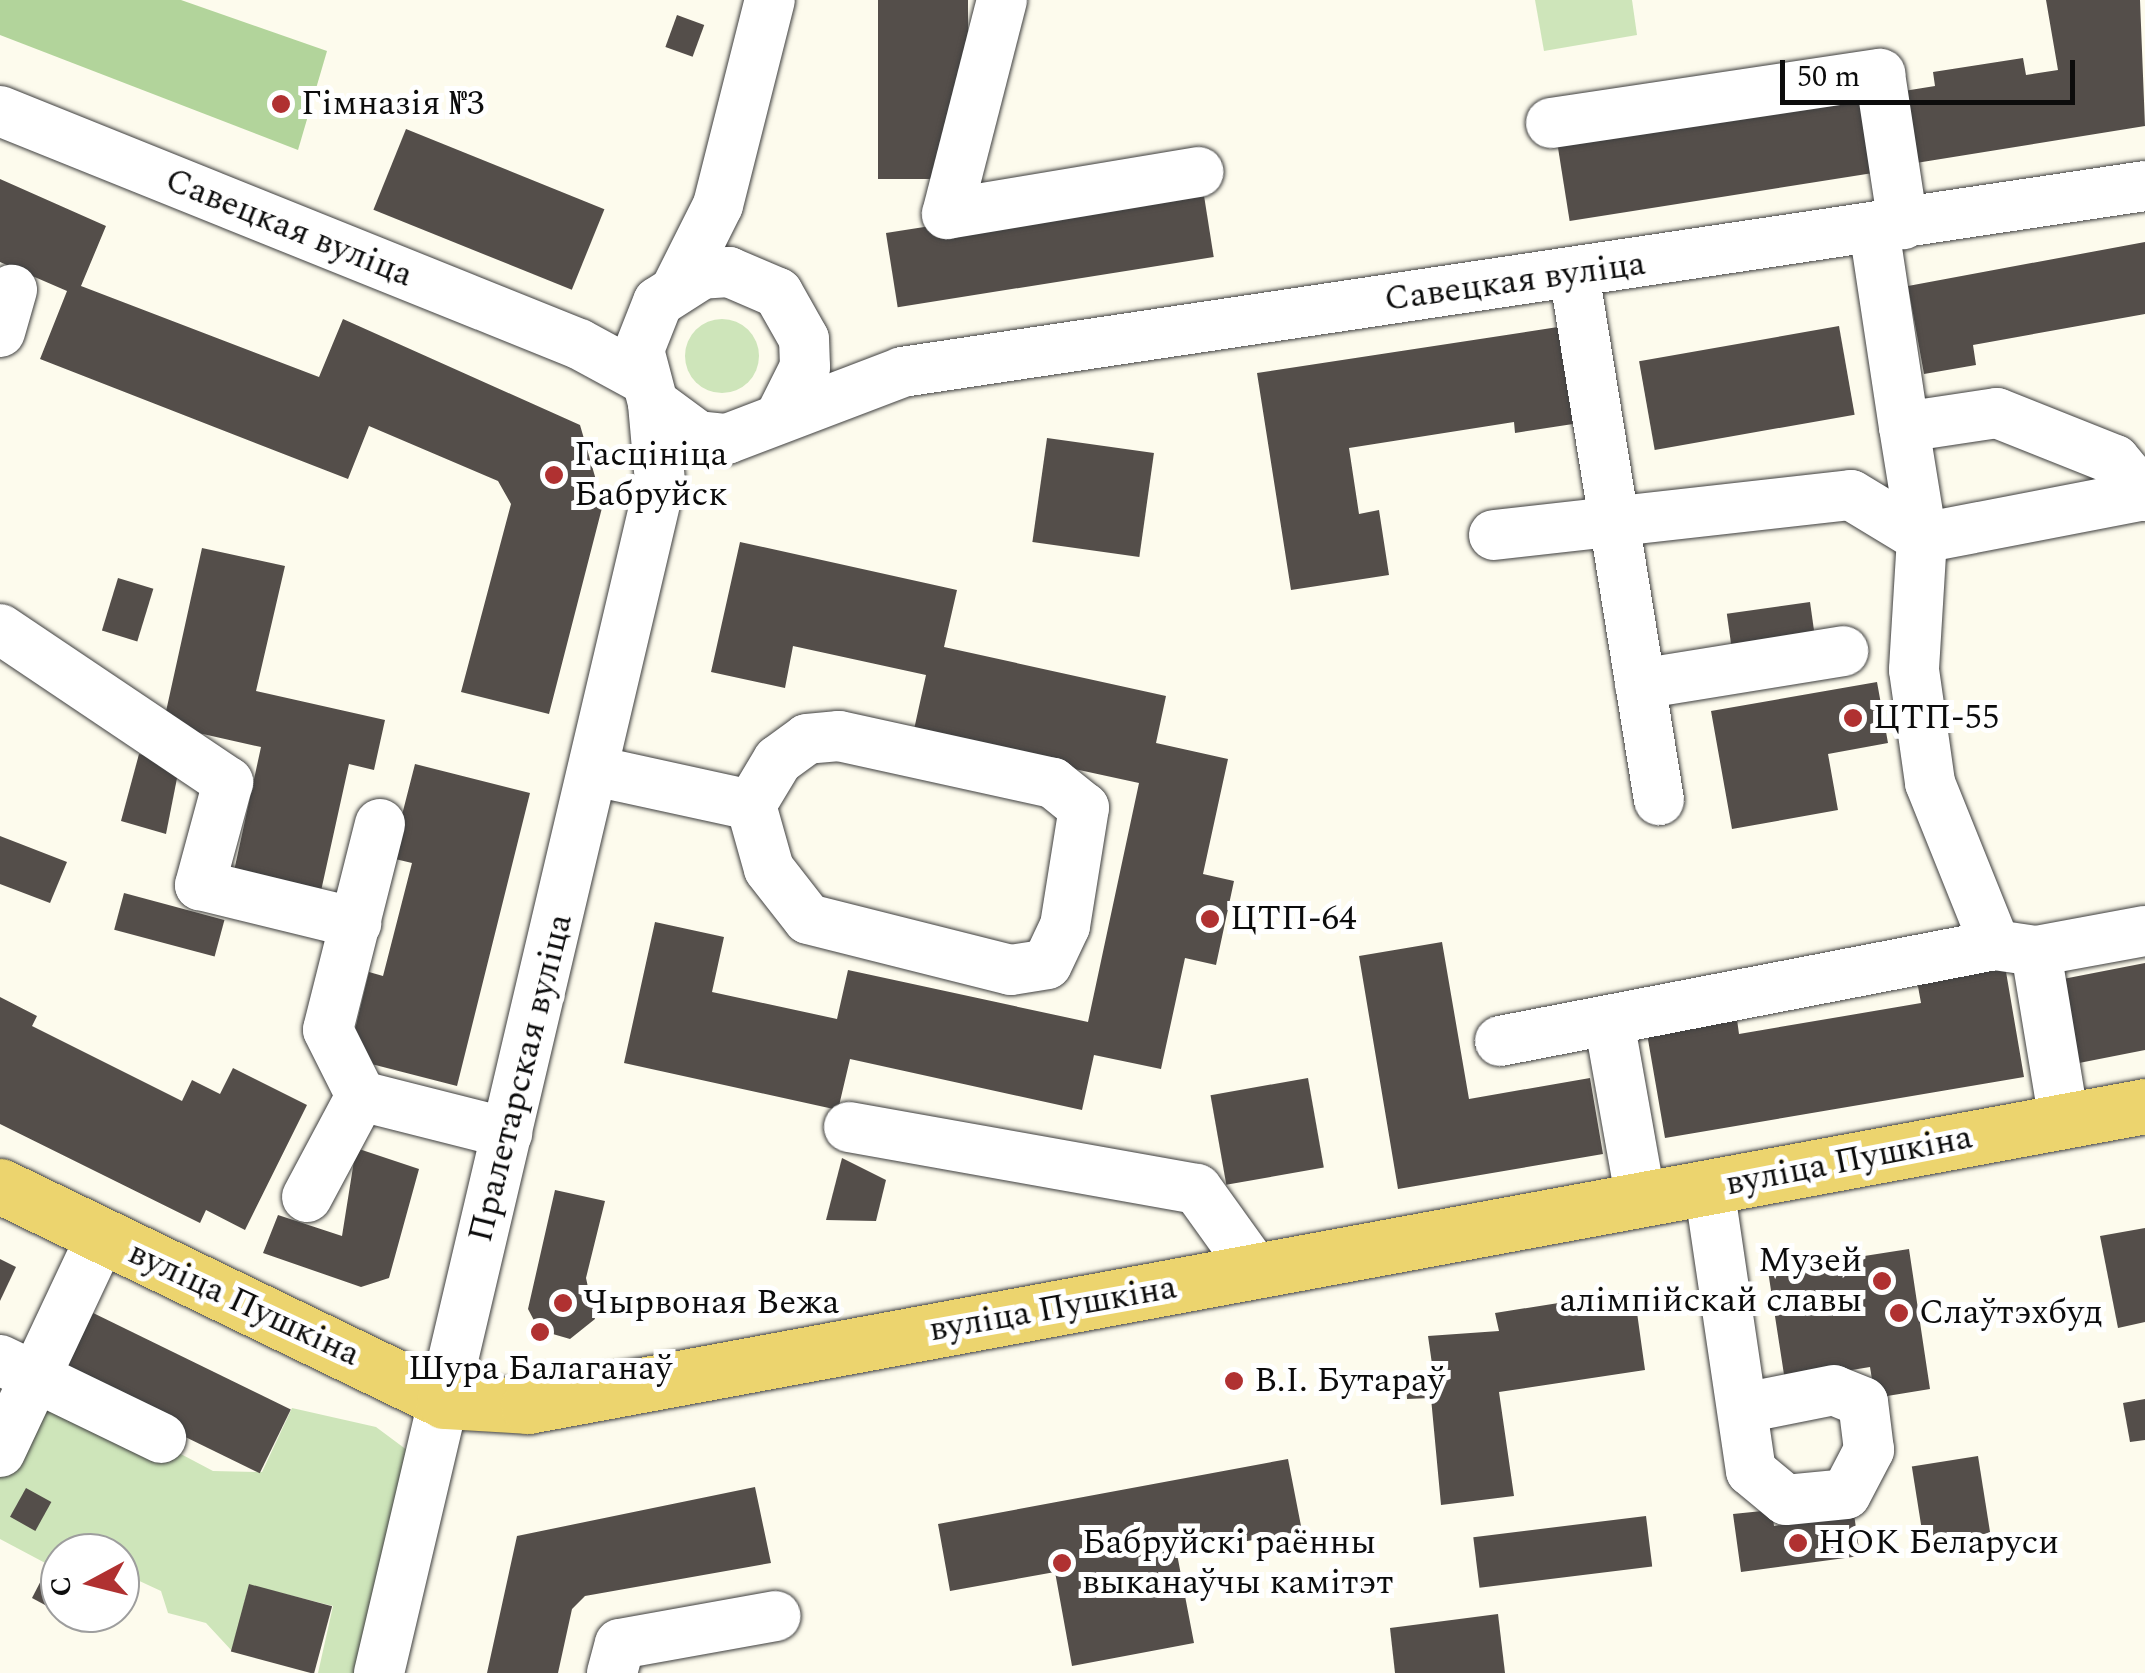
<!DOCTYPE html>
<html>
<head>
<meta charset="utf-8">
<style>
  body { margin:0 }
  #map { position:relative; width:2145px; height:1673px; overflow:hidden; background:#fdfbed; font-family:Spectral,serif }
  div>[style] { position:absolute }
  .green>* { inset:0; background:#cee5ba }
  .round { border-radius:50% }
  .forest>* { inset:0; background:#b2d49b }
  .building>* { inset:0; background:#544e4a; transform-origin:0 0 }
  .roads { filter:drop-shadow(0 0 2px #3f3f3f) drop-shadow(0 0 2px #3f3f3f) }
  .minor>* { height:50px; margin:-25px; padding:0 25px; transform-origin:25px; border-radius:25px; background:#fff }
  .major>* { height:55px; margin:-27.5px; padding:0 27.5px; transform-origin:27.5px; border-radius:27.5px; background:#ecd46e }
  .dots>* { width:28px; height:28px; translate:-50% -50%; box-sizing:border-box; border:5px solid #fff; border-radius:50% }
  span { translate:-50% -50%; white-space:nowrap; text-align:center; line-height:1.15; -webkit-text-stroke:10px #fff; paint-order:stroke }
  .poi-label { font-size:35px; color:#0c0c0c }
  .left { translate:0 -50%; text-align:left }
  .right { translate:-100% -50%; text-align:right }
  .street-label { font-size:35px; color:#0c0c0c }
  .north { position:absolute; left:40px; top:1533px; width:100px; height:100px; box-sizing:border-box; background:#fff; border:2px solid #9e9e9e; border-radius:50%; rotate:263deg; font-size:28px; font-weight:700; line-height:40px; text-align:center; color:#0c0c0c }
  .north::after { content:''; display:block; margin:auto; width:35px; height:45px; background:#b03131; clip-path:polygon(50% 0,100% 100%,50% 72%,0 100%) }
  .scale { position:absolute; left:1780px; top:60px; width:295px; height:45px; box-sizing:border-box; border:5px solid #0c0c0c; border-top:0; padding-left:12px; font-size:30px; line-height:35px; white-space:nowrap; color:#0c0c0c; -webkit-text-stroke:8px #fff; paint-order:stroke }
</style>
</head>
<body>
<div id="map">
  <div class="green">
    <div style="clip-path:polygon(1535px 0,1632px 0,1637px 35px,1544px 51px)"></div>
    <div class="round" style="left:685px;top:319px;width:74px;height:74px"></div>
    <div style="clip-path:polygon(35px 1377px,213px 1471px,262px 1472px,292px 1408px,376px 1427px,427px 1465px,378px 1673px,318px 1673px,333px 1606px,249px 1585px,232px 1651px,206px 1623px,168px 1613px,161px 1591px,120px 1572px,120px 1553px,60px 1553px,60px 1566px,49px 1565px,0 1539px,0 1452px)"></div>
  </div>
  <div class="forest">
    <div style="clip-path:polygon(0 0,181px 0,327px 51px,298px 150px,0 35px)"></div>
  </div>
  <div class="building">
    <div style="left:878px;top:0;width:90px;height:179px"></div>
    <div style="clip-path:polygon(2046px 0,2140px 0,2145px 126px,1916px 163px,1904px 91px,1935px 86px,1933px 72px,2023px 58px,2026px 75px,2058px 70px)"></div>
    <div style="left:677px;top:15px;width:29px;height:34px;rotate:20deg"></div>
    <div style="left:1873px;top:91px;width:81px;height:320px;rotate:81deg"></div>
    <div style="left:406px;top:129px;width:214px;height:87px;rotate:22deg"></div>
    <div style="clip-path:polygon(0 179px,106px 226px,81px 286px,319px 377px,343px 319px,580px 425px,603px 504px,549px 714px,461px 692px,511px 504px,498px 481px,369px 426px,348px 479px,40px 359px,67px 291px,0 262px)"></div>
    <div style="left:1202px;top:183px;width:75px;height:320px;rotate:81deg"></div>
    <div style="clip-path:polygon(2145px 242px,2145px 314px,1973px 345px,1976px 365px,1924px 374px,1908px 286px)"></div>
    <div style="left:1839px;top:326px;width:90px;height:203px;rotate:80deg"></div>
    <div style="clip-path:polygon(1558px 327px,1573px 424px,1515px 433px,1514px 422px,1349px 448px,1359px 514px,1379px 510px,1389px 575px,1291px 590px,1257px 373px)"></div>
    <div style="left:1047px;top:438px;width:108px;height:105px;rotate:8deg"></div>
    <div style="clip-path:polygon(740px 542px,957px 590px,944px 647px,1166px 696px,1156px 743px,1228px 759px,1203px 874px,1234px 881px,1216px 965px,1185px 958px,1161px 1069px,1094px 1055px,1082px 1110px,850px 1059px,838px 1110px,624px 1063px,655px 922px,724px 937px,712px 992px,837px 1019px,848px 970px,1088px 1022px,1139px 783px,913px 734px,926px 675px,793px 646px,785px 688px,711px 672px)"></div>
    <div style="clip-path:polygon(202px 548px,285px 566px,256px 691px,385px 720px,374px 770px,349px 764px,321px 891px,234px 871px,261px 747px,163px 725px)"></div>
    <div style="left:118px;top:578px;width:37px;height:55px;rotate:17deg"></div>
    <div style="left:1810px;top:602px;width:41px;height:84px;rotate:82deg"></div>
    <div style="clip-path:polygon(1877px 682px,1888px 743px,1828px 754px,1838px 810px,1732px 829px,1711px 711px)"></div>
    <div style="clip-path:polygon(139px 754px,180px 763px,166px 834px,121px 821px)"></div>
    <div style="clip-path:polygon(415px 764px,530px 793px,457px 1086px,348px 1058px,369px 972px,383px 976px,412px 863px,391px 858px)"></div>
    <div style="clip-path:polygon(0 836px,67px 862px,50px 903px,0 884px)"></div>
    <div style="left:124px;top:893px;width:104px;height:38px;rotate:15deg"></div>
    <div style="clip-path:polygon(1442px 942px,1469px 1099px,1590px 1078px,1603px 1154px,1398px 1189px,1359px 956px)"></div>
    <div style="clip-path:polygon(2145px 963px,2145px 1050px,2079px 1063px,2063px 979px)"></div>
    <div style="clip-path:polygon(2005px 966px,2024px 1077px,1665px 1138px,1646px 1028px,1736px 1012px,1739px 1034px,1921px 1003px,1917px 981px)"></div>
    <div style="clip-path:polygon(0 997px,37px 1016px,32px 1026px,182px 1101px,192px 1080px,220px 1094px,233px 1068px,307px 1105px,245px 1230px,206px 1210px,200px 1223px,0 1124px)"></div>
    <div style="left:1308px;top:1078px;width:91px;height:99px;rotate:80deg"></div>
    <div style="clip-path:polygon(356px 1148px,419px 1169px,389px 1278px,361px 1287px,263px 1253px,278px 1215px,342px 1236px)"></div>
    <div style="clip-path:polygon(842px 1158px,886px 1180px,876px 1221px,826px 1220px)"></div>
    <div style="clip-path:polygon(555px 1190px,605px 1201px,586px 1278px,595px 1319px,570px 1339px,539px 1330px,528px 1309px)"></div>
    <div style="clip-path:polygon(2145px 1228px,2145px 1322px,2118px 1328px,2100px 1236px)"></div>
    <div style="clip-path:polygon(1909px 1249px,1930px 1389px,1875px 1398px,1870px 1367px,1785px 1381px,1768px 1271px)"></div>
    <div style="clip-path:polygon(0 1259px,16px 1267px,0 1301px)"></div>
    <div style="clip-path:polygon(1634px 1291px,1645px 1370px,1499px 1392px,1514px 1496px,1441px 1505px,1431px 1398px,1407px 1399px,1406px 1374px,1433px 1371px,1428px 1336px,1499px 1331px,1495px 1313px)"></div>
    <div style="left:85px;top:1309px;width:229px;height:71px;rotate:26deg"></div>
    <div style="clip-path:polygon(2145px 1399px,2145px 1440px,2130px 1442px,2123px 1403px)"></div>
    <div style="left:1978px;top:1456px;width:78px;height:67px;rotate:81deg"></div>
    <div style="clip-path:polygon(1288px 1459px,1302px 1531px,1177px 1554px,1194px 1643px,1072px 1666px,1055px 1572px,950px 1591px,938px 1524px)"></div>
    <div style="clip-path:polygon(755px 1487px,771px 1563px,585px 1596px,572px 1609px,558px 1673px,487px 1673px,517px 1536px)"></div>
    <div style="left:26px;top:1488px;width:29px;height:33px;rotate:29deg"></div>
    <div style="clip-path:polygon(1772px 1510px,1774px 1526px,1854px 1514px,1860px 1556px,1741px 1572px,1733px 1514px)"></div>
    <div style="left:1646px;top:1516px;width:51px;height:174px;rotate:83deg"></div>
    <div style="clip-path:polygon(49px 1565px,60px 1570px,60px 1613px,32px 1598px)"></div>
    <div style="left:249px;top:1584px;width:86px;height:70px;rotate:15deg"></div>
    <div style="clip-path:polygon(61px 1613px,88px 1613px,83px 1624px)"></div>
    <div style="clip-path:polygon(1498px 1614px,1505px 1673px,1395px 1673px,1390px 1628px)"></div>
  </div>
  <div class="roads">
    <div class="minor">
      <div style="left:1002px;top:0;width:221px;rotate:104.4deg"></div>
      <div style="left:947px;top:214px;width:255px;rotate:-9.5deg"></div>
      <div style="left:0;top:111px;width:624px;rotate:21.92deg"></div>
      <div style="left:579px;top:344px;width:72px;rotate:28.4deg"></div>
      <div style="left:1551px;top:123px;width:333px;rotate:-8.5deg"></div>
      <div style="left:1880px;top:74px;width:152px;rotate:81.3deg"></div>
      <div style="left:1874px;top:229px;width:200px;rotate:81.4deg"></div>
      <div style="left:1904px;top:427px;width:94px;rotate:-8.6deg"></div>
      <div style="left:1997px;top:413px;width:127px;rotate:21.7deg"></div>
      <div style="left:2115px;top:460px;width:47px;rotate:50.2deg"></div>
      <div style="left:1574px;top:273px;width:534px;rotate:80.84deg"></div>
      <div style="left:678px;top:285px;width:89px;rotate:-63.4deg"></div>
      <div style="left:718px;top:205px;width:211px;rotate:-75.8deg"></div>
      <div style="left:0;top:332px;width:44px;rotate:-74.1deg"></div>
      <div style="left:780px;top:417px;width:56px;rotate:-63.4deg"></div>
      <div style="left:805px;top:367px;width:28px;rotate:-92deg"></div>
      <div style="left:804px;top:339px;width:53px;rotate:-119.5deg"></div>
      <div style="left:778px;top:293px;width:53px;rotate:-156.8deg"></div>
      <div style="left:729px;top:272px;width:27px;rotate:176deg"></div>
      <div style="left:702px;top:274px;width:52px;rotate:147.5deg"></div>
      <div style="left:658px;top:302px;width:52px;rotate:111.6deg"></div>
      <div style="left:639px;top:350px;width:55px;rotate:75.2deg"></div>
      <div style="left:653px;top:403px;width:56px;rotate:36.3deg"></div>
      <div style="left:698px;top:436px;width:29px;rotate:6deg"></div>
      <div style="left:727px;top:439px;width:187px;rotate:-20.9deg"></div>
      <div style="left:902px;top:372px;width:1257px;rotate:-8.51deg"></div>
      <div style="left:1904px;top:427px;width:112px;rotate:80.8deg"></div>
      <div style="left:1922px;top:538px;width:132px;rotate:93.5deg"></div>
      <div style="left:1914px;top:670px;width:114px;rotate:81.9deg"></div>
      <div style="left:1930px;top:783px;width:175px;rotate:68.1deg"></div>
      <div style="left:1995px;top:945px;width:41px;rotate:8.3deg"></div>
      <div style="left:1494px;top:535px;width:359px;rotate:-6.4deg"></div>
      <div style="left:1851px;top:495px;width:83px;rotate:31.2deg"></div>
      <div style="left:1922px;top:538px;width:227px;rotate:-10.9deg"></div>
      <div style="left:0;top:629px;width:275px;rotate:33.9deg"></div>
      <div style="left:228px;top:782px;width:107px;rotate:105.2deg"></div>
      <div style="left:200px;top:885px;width:161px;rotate:13.7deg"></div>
      <div style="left:1640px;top:684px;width:206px;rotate:-9.2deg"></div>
      <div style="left:595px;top:771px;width:160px;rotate:12.3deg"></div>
      <div style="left:751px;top:805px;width:66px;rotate:74.3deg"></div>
      <div style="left:769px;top:869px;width:63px;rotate:52deg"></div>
      <div style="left:808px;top:919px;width:209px;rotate:14.1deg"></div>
      <div style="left:1011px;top:970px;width:36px;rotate:-9deg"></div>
      <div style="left:1047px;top:964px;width:42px;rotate:-64.7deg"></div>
      <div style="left:1065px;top:926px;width:120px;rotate:-80.9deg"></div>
      <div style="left:1084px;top:808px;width:40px;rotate:-141deg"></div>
      <div style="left:1053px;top:783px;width:219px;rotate:-167.6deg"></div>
      <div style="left:839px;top:736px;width:32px;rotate:175deg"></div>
      <div style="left:807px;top:739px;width:36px;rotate:144deg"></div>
      <div style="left:778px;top:760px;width:52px;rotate:121deg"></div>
      <div style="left:380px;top:824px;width:212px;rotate:104.2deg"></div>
      <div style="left:328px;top:1030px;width:74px;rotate:63.4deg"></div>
      <div style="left:361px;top:1096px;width:151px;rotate:14.2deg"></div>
      <div style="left:1609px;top:1021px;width:182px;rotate:79.9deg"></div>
      <div style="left:1500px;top:1041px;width:504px;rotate:-10.98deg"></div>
      <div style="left:2064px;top:1121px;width:172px;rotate:-99.4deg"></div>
      <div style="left:2036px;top:951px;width:111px;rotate:-10.4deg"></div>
      <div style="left:849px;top:1127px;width:353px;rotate:10.1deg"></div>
      <div style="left:1197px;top:1189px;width:101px;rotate:54.3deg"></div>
      <div style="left:1709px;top:1187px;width:287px;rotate:81.6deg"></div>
      <div style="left:1751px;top:1471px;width:45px;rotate:39.6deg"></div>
      <div style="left:1786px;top:1500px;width:60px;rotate:-5.7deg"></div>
      <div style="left:1846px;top:1494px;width:50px;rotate:-62.4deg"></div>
      <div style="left:1869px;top:1450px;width:48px;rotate:-97.1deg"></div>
      <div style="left:1863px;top:1402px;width:31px;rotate:-158deg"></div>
      <div style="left:1834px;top:1390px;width:92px;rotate:168.7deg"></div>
      <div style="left:307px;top:1197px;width:115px;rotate:-61.9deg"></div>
      <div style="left:0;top:1360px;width:179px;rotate:25.8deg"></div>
      <div style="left:0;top:1452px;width:238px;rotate:-64.8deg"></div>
      <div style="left:379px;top:1673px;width:1224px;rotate:-76.72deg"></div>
      <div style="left:660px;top:482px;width:79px;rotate:-95.1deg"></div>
      <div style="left:612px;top:1673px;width:30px;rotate:-75deg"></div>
      <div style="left:620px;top:1644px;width:158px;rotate:-10.2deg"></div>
    </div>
    <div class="major">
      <div style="left:0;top:1186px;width:493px;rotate:25.8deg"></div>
      <div style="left:444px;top:1401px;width:84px;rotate:3.4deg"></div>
      <div style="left:528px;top:1406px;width:1645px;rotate:-10.51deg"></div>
    </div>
  </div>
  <div class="dots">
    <div style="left:281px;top:104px;background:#b03131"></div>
    <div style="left:554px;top:475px;background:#b03131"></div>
    <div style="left:1853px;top:718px;background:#b03131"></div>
    <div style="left:1210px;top:919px;background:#b03131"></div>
    <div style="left:1882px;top:1281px;background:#b03131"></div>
    <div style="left:563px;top:1303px;background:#b03131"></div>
    <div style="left:1899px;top:1313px;background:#b03131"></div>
    <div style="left:540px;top:1332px;background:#b03131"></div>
    <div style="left:1234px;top:1381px;background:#b03131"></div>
    <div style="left:1798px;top:1543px;background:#b03131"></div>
    <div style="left:1062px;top:1563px;background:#b03131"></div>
  </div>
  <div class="poi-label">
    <span class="left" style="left:301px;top:104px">Гімназія №3</span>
    <span class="left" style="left:574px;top:475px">Гасцініца<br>Бабруйск</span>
    <span class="left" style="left:1873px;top:718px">ЦТП-55</span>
    <span class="left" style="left:1230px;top:919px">ЦТП-64</span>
    <span class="right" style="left:1862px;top:1281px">Музей<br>алімпійскай славы</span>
    <span class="left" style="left:583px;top:1303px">Чырвоная Вежа</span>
    <span class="left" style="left:1919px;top:1313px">Слаўтэхбуд</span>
    <span style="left:540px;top:1369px">Шура Балаганаў</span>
    <span class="left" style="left:1254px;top:1381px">В.І. Бутараў</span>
    <span class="left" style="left:1082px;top:1563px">Бабруйскі раённы<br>выканаўчы камітэт</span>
    <span class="left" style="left:1818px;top:1543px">НОК Беларуси</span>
  </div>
  <div class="street-label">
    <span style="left:289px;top:228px;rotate:22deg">Савецкая вуліца</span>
    <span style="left:1515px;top:282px;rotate:-8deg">Савецкая вуліца</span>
    <span style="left:521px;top:1078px;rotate:-76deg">Пралетарская вуліца</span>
    <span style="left:1849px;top:1161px;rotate:-11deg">вуліца Пушкіна</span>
    <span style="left:244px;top:1304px;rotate:25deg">вуліца Пушкіна</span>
    <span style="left:1053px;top:1309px;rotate:-10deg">вуліца Пушкіна</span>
  </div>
  <div class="north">С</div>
  <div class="scale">50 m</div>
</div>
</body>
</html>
